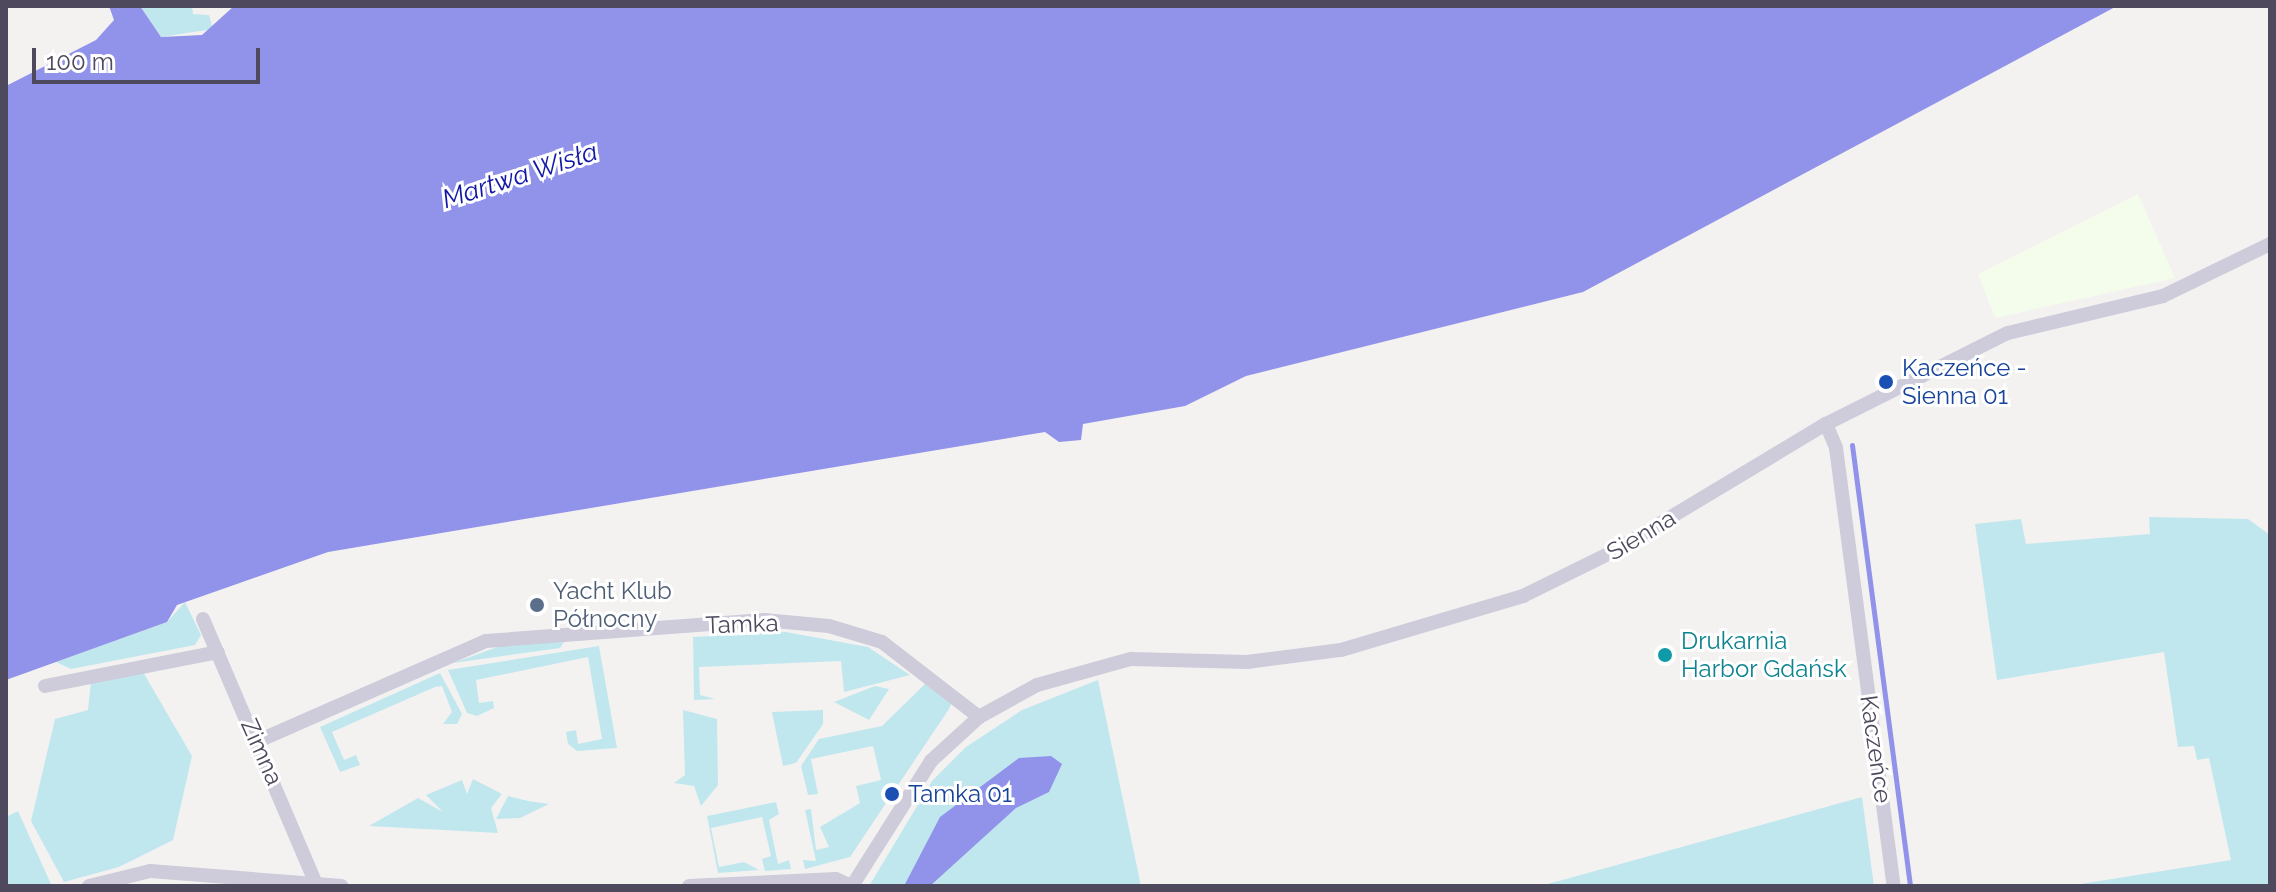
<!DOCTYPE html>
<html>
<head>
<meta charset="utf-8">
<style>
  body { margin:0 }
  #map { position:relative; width:2276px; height:892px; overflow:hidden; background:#f3f2f1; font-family:Raleway,sans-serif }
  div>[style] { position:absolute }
  .commercial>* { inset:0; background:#f4fcec }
  .green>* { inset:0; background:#c1e7ee }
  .water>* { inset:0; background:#9093e9 }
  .stream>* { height:5px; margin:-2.5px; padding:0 2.5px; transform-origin:2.5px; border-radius:2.5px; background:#9093e9 }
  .street>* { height:14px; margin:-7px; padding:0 7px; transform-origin:7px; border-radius:7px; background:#cecbda }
  .dots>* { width:22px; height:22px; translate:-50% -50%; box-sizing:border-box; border:4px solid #fff; border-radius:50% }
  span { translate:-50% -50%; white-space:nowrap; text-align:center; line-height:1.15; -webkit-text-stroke:6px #fff; paint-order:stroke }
  .transit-label { font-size:24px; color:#164399 }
  .left { translate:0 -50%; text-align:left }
  .street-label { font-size:24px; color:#4e495d }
  .service-label { font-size:24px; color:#4e5e75 }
  .culture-label { font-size:24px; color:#0d838f }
  .water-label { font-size:26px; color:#1217a7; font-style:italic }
  .frame { position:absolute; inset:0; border:8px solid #4e495d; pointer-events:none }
  .scale { position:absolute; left:32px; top:48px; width:228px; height:36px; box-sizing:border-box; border:4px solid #4e495d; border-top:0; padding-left:10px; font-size:24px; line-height:28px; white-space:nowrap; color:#4e495d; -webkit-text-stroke:6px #fff; paint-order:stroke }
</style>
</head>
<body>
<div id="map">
  <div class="commercial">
    <div style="clip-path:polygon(2138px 194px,2175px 278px,1995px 318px,1978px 274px)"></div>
  </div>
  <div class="green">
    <div style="clip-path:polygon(140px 6px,192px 6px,193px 14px,209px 15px,213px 29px,161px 37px)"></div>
    <div style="clip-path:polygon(2149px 517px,2248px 519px,2270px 535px,2270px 886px,2068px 886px,2231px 860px,2209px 758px,2197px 760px,2194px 746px,2178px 747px,2164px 652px,1997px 680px,1975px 524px,2021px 519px,2026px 544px,2150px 534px)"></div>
    <div style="clip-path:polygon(185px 602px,201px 635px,195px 645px,71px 669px,56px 662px,167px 622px)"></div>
    <div style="clip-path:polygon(786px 632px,868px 647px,910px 675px,844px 692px,841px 661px,699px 667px,700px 695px,715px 699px,694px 700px,693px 637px)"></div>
    <div style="clip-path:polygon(564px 642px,560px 648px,453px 663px,506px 644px)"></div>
    <div style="clip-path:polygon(599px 646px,617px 748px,577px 751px,568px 744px,566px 732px,576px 730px,578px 744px,602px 739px,588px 657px,476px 680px,479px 703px,493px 701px,494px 708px,477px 716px,467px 713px,448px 670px)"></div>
    <div style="clip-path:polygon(143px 672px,192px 756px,173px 840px,119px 867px,64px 882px,31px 821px,55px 719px,88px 710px,91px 681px)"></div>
    <div style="clip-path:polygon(440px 673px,462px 714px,457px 724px,443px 724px,452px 712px,442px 686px,435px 687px,332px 732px,344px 760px,356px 755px,360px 765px,340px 772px,320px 727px)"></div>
    <div style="clip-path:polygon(1098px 680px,1141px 886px,869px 886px,932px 781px,966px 747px,1022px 710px)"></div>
    <div style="clip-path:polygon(926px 683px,952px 702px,949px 709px,850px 857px,805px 869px,803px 860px,816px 861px,805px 810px,811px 809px,816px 850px,829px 847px,820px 827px,860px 803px,856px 786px,881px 780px,873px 746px,811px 759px,818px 794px,808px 795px,801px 766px,819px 739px,882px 726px)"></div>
    <div style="clip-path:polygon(875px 686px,889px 689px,869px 720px,834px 702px)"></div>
    <div style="clip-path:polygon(683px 710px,717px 719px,718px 785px,701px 806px,694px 786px,674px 783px,685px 775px)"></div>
    <div style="clip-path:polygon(823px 710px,823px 724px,796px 763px,783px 766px,772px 712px)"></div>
    <div style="clip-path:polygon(473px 779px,502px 794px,491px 808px,498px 833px,369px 826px,418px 798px,443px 812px,426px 795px,462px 780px,467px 794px)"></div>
    <div style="clip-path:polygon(508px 796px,528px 801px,549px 804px,520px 818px,496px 819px)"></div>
    <div style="clip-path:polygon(1862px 797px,1874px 886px,1540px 886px,1566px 879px)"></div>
    <div style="clip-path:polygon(776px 802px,779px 814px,769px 820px,778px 864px,789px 860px,791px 869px,765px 871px,762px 859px,771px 856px,762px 817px,711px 828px,719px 867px,744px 862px,759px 870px,718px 873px,707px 816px)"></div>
    <div style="clip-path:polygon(18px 811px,36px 851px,52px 886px,6px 886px,6px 817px)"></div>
  </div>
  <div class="water">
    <div style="clip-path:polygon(109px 6px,140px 6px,161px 37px,202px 35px,234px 6px,2117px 6px,1583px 292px,1246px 376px,1185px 406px,1083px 424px,1081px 440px,1059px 442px,1045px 432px,328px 552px,177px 605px,167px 622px,6px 680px,6px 86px,96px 40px,114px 20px)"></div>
    <div style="clip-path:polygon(1051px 756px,1062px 764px,1049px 792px,1016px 808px,930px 886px,904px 886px,940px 817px,1019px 758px)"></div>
  </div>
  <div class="stream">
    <div style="left:1852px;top:445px;width:445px;rotate:82.5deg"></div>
  </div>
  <div class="street">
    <div style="left:1826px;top:424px;width:26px;rotate:67deg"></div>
    <div style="left:1836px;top:448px;width:442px;rotate:82.5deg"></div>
    <div style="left:203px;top:619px;width:290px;rotate:66.9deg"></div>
    <div style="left:45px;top:686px;width:176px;rotate:-11.1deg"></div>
    <div style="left:258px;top:741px;width:249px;rotate:-23.7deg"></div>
    <div style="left:486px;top:641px;width:279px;rotate:-4.3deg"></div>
    <div style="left:764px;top:620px;width:65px;rotate:5.3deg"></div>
    <div style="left:829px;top:626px;width:55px;rotate:16.8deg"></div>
    <div style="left:882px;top:642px;width:123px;rotate:37.7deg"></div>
    <div style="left:89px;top:886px;width:63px;rotate:-13.8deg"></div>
    <div style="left:150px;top:871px;width:192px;rotate:4.5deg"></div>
    <div style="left:689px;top:886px;width:147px;rotate:-2.7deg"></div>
    <div style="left:836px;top:879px;width:17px;rotate:25deg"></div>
    <div style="left:852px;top:886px;width:148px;rotate:-57.7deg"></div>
    <div style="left:931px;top:761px;width:65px;rotate:-42.5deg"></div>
    <div style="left:979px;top:717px;width:66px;rotate:-28.9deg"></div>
    <div style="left:1037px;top:685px;width:98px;rotate:-15.5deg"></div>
    <div style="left:1131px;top:659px;width:116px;rotate:1.5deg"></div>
    <div style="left:1247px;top:662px;width:95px;rotate:-7.3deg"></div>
    <div style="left:1341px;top:650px;width:190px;rotate:-16.5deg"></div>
    <div style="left:1523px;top:596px;width:104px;rotate:-26.3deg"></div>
    <div style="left:1616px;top:550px;width:245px;rotate:-31deg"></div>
    <div style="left:1826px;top:424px;width:203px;rotate:-26.6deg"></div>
    <div style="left:2008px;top:333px;width:159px;rotate:-13.4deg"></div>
    <div style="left:2163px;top:296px;width:119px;rotate:-25.9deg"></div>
  </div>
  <div class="dots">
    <div style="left:1886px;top:382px;background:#1a4fb4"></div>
    <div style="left:537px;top:605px;background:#5c6f8a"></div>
    <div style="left:1665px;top:655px;background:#0f9aa8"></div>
    <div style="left:892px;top:794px;background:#1a4fb4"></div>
  </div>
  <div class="transit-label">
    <span class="left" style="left:1902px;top:382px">Kaczeńce -<br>Sienna 01</span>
    <span class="left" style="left:908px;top:794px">Tamka 01</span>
  </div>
  <div class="street-label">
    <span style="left:1641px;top:535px;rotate:-31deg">Sienna</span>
    <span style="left:742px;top:624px;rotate:-2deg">Tamka</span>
    <span style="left:1876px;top:749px;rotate:82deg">Kaczeńce</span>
    <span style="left:262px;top:752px;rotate:66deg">Zimna</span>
  </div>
  <div class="service-label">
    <span class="left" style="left:553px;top:605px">Yacht Klub<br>Północny</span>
  </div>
  <div class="culture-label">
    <span class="left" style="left:1681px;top:655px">Drukarnia<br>Harbor Gdańsk</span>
  </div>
  <div class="water-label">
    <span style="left:520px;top:176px;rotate:-18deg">Martwa Wisła</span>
  </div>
  <div class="frame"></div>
  <div class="scale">100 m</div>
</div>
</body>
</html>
